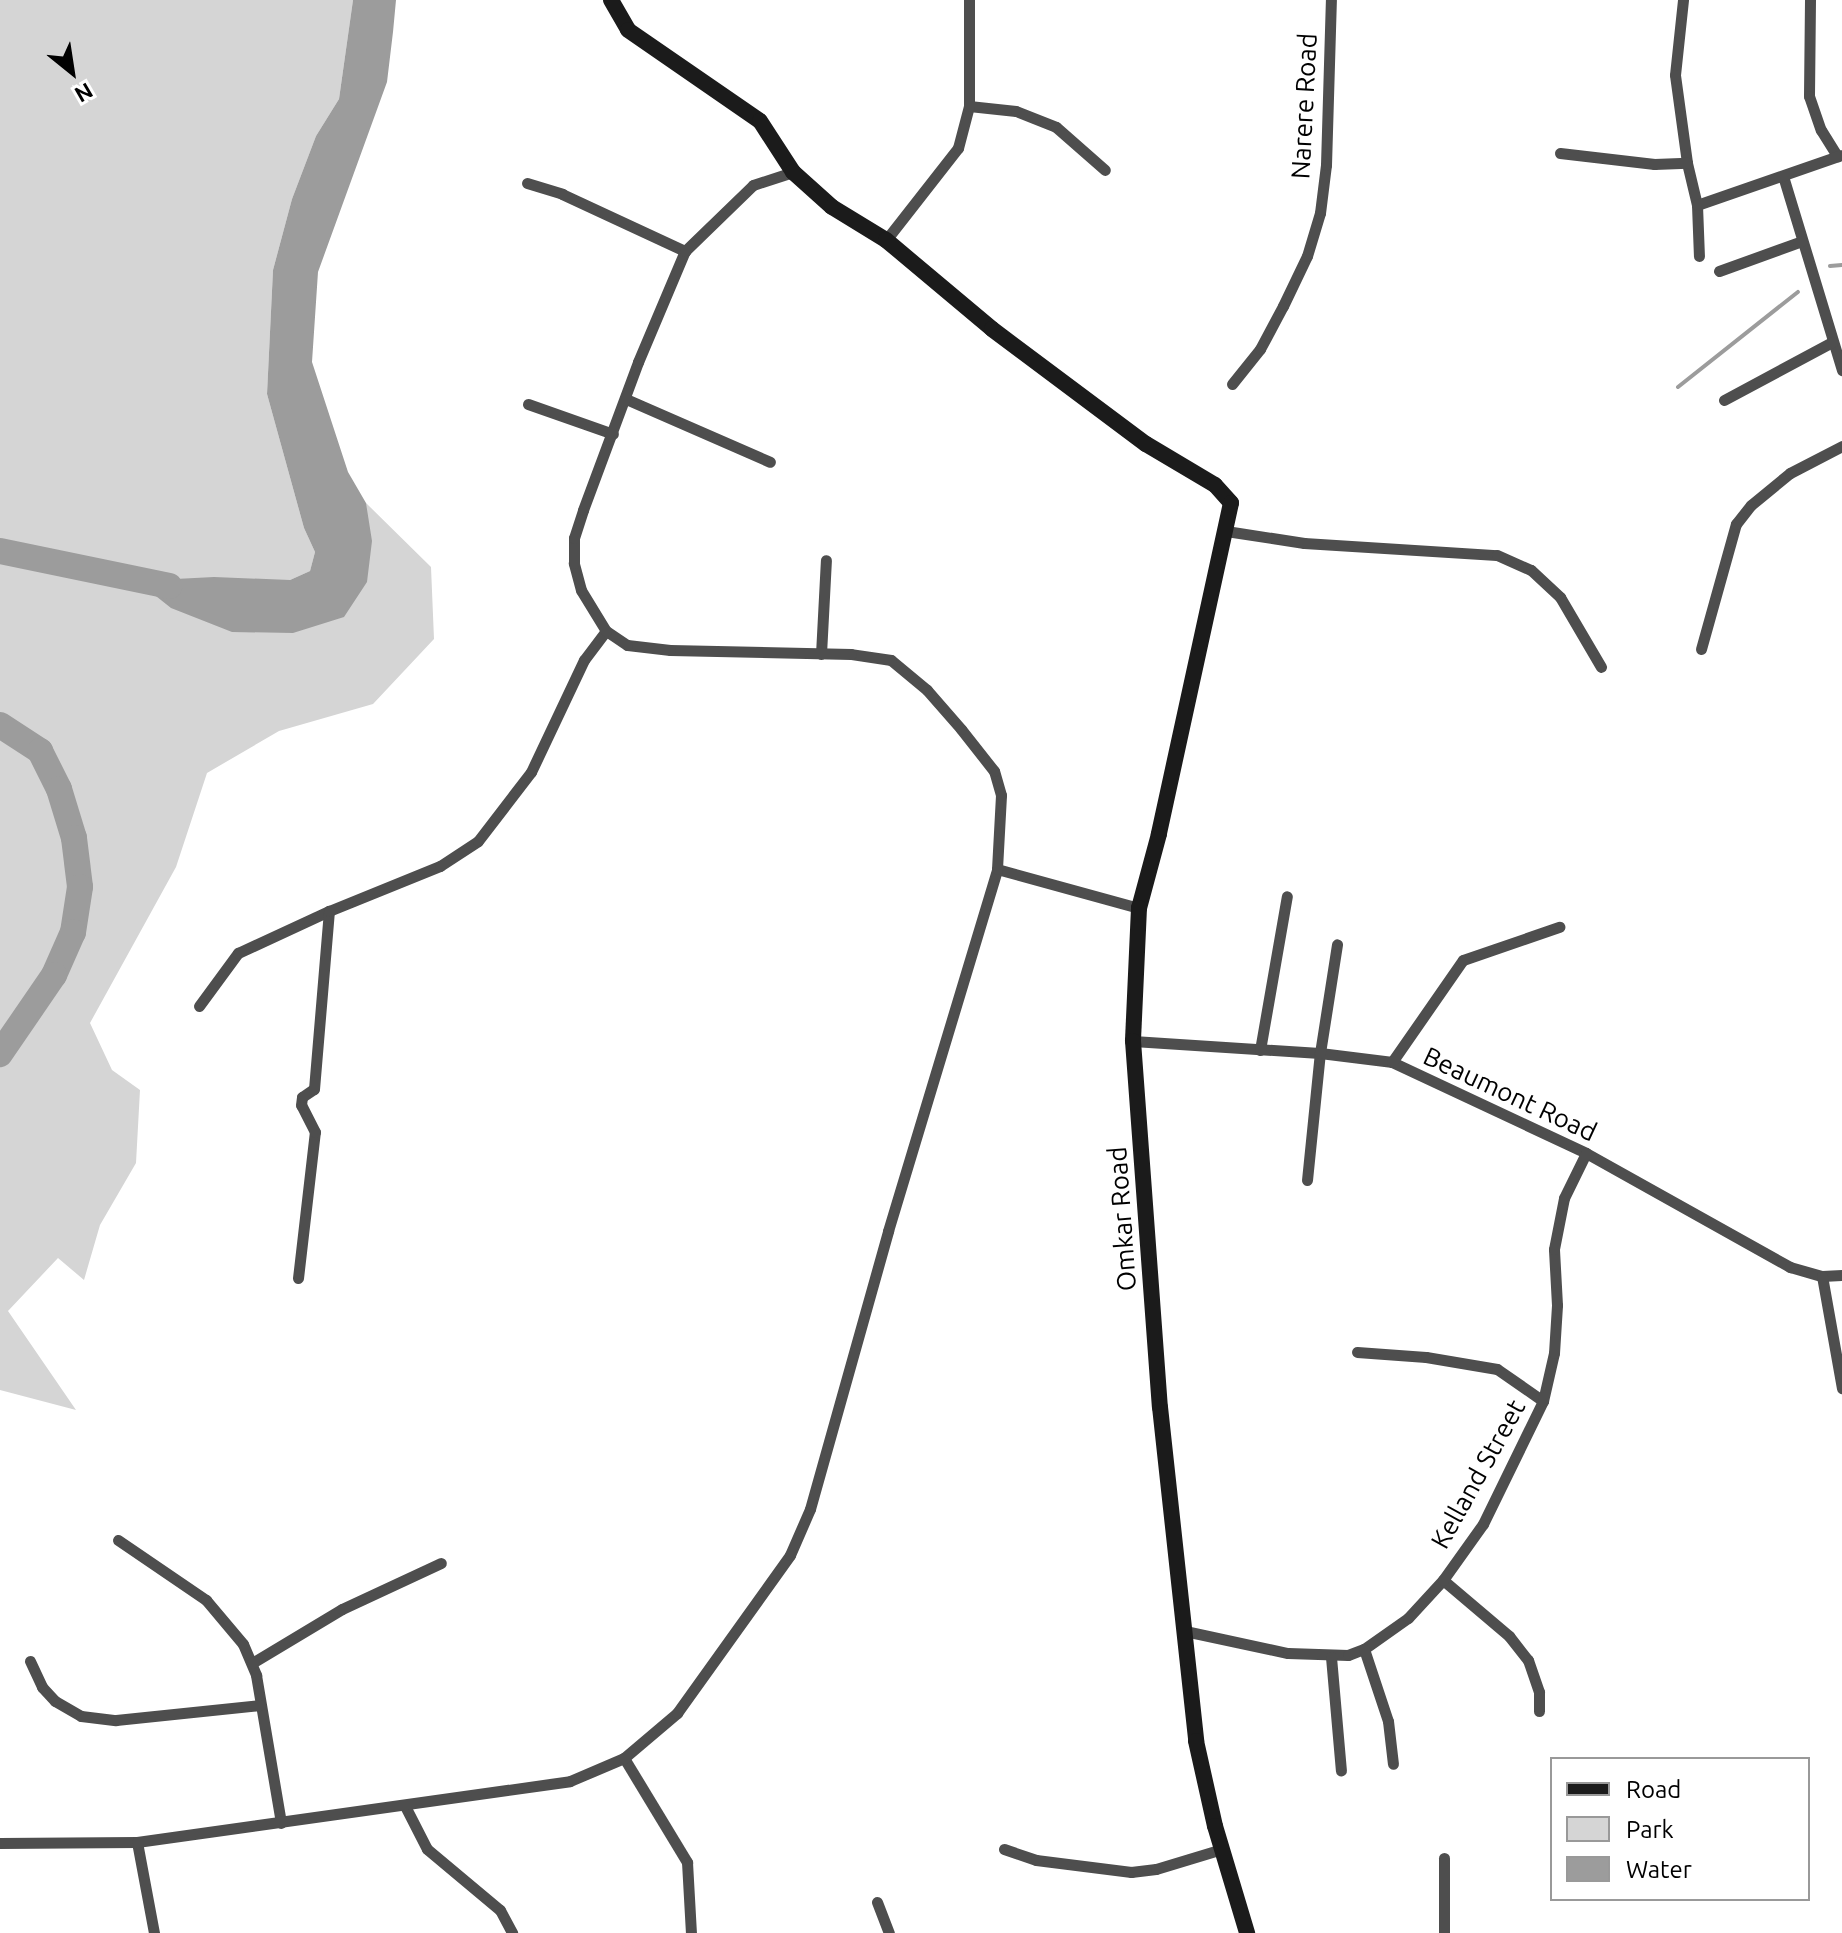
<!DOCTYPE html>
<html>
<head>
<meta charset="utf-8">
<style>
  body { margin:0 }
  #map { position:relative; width:1842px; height:1933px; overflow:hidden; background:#fff; font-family:Ubuntu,sans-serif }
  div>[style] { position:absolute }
  .green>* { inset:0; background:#d5d5d5 }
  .water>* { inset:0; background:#9c9c9c }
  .stream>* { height:4px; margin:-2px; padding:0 2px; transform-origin:2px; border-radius:2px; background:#9c9c9c }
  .river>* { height:26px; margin:-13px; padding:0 13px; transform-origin:13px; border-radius:13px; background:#9c9c9c }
  .street>* { height:11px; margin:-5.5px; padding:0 5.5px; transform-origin:5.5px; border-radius:5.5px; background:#4e4e4e }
  .secondary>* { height:16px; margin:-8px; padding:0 8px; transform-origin:8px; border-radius:8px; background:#1b1b1b }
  span { translate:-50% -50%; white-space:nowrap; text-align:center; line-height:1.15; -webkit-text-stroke:7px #fff; paint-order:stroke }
  .street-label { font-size:26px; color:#000 }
  .legend { position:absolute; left:1550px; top:1757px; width:260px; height:144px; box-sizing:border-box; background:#fff; border:2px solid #999; margin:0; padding:10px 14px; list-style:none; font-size:24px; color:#000 }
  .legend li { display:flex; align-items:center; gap:16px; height:40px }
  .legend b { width:40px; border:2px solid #999 }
  .north { position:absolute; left:32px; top:32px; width:80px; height:80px; -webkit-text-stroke:6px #fff; paint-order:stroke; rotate:150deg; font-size:22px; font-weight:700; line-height:32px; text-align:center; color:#000 }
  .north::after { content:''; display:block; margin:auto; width:28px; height:36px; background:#000; clip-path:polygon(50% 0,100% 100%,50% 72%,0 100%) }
</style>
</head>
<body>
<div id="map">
  <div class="green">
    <div style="clip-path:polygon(0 0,353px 0,339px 99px,316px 136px,292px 199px,273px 270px,267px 394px,304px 528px,315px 552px,310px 571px,290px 580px,138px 581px,367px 581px,366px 503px,431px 567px,434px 639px,373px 704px,279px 731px,207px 773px,176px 867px,90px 1023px,112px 1070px,140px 1090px,136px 1163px,100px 1225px,84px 1280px,58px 1258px,8px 1311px,76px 1410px,0 1390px)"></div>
  </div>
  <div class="water">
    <div style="clip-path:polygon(353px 0,396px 0,393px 32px,387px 82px,318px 272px,312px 362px,348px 472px,366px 503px,372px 541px,367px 582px,344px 617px,293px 633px,232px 632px,171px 608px,137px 581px,214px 577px,290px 580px,310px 571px,315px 552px,304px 528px,267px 394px,273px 270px,292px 199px,316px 136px,339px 99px)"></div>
  </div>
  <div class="stream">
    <div style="left:1830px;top:266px;width:12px;rotate:-5deg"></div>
    <div style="left:1678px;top:387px;width:153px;rotate:-38.4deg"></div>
  </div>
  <div class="river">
    <div style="left:0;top:551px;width:173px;rotate:11.7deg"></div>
    <div style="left:0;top:725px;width:48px;rotate:33deg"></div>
    <div style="left:40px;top:751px;width:42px;rotate:63.4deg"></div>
    <div style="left:59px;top:789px;width:51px;rotate:73deg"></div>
    <div style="left:74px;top:838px;width:49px;rotate:83deg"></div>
    <div style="left:80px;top:887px;width:46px;rotate:98.8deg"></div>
    <div style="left:73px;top:932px;width:47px;rotate:113.8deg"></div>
    <div style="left:54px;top:975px;width:96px;rotate:124.4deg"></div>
  </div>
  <div class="street">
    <div style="left:1683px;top:0;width:75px;rotate:96.1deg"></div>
    <div style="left:1675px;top:75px;width:89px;rotate:82.2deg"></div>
    <div style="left:1687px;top:163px;width:43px;rotate:76.6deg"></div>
    <div style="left:1697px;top:205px;width:51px;rotate:87.8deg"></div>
    <div style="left:1810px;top:0;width:96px;rotate:90.6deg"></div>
    <div style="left:1809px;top:96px;width:36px;rotate:71deg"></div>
    <div style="left:1821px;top:130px;width:31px;rotate:58deg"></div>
    <div style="left:969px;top:106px;width:47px;rotate:6.1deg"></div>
    <div style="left:1016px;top:111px;width:43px;rotate:21.8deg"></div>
    <div style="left:1056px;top:127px;width:65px;rotate:41.3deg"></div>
    <div style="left:1560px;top:153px;width:95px;rotate:6.7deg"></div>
    <div style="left:1654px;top:164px;width:33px;rotate:-2deg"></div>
    <div style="left:1783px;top:176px;width:203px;rotate:73.1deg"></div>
    <div style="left:527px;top:183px;width:37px;rotate:17deg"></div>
    <div style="left:562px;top:194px;width:136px;rotate:24.9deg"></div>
    <div style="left:1697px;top:205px;width:152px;rotate:-19.1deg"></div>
    <div style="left:886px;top:240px;width:117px;rotate:-52deg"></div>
    <div style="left:958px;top:148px;width:43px;rotate:-75.3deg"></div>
    <div style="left:969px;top:106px;width:106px;rotate:-90deg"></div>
    <div style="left:1719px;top:271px;width:88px;rotate:-19.9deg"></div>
    <div style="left:1232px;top:384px;width:45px;rotate:-51.3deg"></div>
    <div style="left:1260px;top:349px;width:49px;rotate:-61.9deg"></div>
    <div style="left:1283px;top:306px;width:55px;rotate:-64.4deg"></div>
    <div style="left:1307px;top:256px;width:45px;rotate:-73.2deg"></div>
    <div style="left:1320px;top:213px;width:48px;rotate:-82.9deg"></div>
    <div style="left:1326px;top:165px;width:165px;rotate:-88.3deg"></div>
    <div style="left:626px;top:399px;width:157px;rotate:23.6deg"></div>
    <div style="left:1724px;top:400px;width:123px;rotate:-28.2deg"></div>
    <div style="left:528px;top:404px;width:90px;rotate:19.4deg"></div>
    <div style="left:1226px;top:531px;width:79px;rotate:8.7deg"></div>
    <div style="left:1304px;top:543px;width:193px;rotate:3.6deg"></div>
    <div style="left:1497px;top:555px;width:37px;rotate:24deg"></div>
    <div style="left:1531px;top:570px;width:40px;rotate:43deg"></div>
    <div style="left:1560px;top:597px;width:81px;rotate:59.6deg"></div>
    <div style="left:1701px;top:649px;width:130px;rotate:-74.4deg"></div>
    <div style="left:1736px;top:524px;width:24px;rotate:-52deg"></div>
    <div style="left:1751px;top:505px;width:50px;rotate:-39.4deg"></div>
    <div style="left:1790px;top:473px;width:59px;rotate:-27.4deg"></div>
    <div style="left:821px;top:654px;width:94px;rotate:-87deg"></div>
    <div style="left:997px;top:869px;width:147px;rotate:15.4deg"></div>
    <div style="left:199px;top:1006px;width:66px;rotate:-53.7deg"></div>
    <div style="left:238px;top:953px;width:100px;rotate:-24.8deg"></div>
    <div style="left:1133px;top:1041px;width:187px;rotate:3.7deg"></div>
    <div style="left:1320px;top:1053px;width:73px;rotate:7.1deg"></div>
    <div style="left:1392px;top:1062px;width:214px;rotate:25.1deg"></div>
    <div style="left:1586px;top:1153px;width:234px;rotate:29.2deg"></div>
    <div style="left:1790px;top:1267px;width:33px;rotate:16deg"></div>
    <div style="left:1822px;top:1276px;width:20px;rotate:-3deg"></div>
    <div style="left:1260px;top:1050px;width:156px;rotate:-80.1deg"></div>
    <div style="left:1392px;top:1062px;width:124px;rotate:-55.2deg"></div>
    <div style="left:1463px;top:960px;width:102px;rotate:-19deg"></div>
    <div style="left:1307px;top:1180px;width:128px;rotate:-84.2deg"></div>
    <div style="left:1320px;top:1053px;width:110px;rotate:-81.1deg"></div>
    <div style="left:1822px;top:1276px;width:114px;rotate:79.9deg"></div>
    <div style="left:298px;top:1278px;width:147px;rotate:-83.4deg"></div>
    <div style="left:315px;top:1132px;width:30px;rotate:-117deg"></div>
    <div style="left:301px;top:1105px;width:8px;rotate:-83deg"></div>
    <div style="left:302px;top:1097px;width:14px;rotate:-34deg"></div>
    <div style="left:314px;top:1089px;width:179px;rotate:-85.2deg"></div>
    <div style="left:329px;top:911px;width:120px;rotate:-22.1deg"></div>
    <div style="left:440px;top:866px;width:45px;rotate:-33.3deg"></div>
    <div style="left:478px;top:841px;width:87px;rotate:-52.5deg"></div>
    <div style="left:531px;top:772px;width:124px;rotate:-64.7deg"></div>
    <div style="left:584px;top:660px;width:36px;rotate:-53deg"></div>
    <div style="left:1357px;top:1352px;width:69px;rotate:4.1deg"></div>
    <div style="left:1426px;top:1357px;width:72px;rotate:9.6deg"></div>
    <div style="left:1497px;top:1369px;width:56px;rotate:34.8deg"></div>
    <div style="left:118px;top:1540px;width:107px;rotate:34.3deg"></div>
    <div style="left:206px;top:1600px;width:57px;rotate:49.9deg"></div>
    <div style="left:243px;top:1644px;width:34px;rotate:67deg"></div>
    <div style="left:256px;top:1675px;width:150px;rotate:80.4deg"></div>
    <div style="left:1443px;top:1580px;width:87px;rotate:40.3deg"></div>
    <div style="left:1509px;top:1636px;width:31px;rotate:52deg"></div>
    <div style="left:1528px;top:1660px;width:34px;rotate:71deg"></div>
    <div style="left:1539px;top:1692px;width:19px;rotate:90deg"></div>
    <div style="left:1185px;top:1631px;width:105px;rotate:12.1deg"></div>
    <div style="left:1288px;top:1653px;width:60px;rotate:1.9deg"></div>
    <div style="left:1348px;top:1655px;width:17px;rotate:-21deg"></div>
    <div style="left:1364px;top:1649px;width:54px;rotate:-35.2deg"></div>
    <div style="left:1408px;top:1618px;width:52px;rotate:-47.4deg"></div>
    <div style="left:1443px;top:1580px;width:69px;rotate:-54.5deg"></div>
    <div style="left:1483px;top:1524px;width:137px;rotate:-64deg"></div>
    <div style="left:1543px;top:1401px;width:49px;rotate:-77.1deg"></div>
    <div style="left:1554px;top:1353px;width:48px;rotate:-86.4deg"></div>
    <div style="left:1557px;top:1305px;width:56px;rotate:-93.1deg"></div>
    <div style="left:1554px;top:1249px;width:52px;rotate:-78.9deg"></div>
    <div style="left:1564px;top:1198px;width:50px;rotate:-63.9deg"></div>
    <div style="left:1364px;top:1649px;width:76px;rotate:71.6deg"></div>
    <div style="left:1388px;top:1721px;width:43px;rotate:83.4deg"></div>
    <div style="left:1331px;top:1657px;width:114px;rotate:85deg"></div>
    <div style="left:30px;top:1661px;width:29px;rotate:65deg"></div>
    <div style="left:42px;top:1687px;width:19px;rotate:47deg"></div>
    <div style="left:55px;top:1701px;width:30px;rotate:30deg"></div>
    <div style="left:81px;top:1716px;width:35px;rotate:7deg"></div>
    <div style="left:116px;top:1720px;width:145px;rotate:-5.9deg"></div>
    <div style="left:252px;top:1663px;width:105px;rotate:-31deg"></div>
    <div style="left:342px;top:1609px;width:109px;rotate:-24.9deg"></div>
    <div style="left:624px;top:1758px;width:122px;rotate:58.8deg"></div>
    <div style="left:687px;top:1862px;width:71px;rotate:86.8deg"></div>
    <div style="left:405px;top:1806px;width:48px;rotate:62.9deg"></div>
    <div style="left:427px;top:1849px;width:95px;rotate:39.9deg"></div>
    <div style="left:500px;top:1910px;width:26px;rotate:62deg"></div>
    <div style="left:137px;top:1842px;width:93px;rotate:79.4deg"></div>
    <div style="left:0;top:1843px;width:137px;rotate:-0.4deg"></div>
    <div style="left:137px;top:1842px;width:437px;rotate:-8deg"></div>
    <div style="left:570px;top:1781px;width:59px;rotate:-23.1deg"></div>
    <div style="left:624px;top:1758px;width:70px;rotate:-40.3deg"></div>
    <div style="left:677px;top:1713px;width:194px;rotate:-54.4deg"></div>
    <div style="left:790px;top:1555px;width:50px;rotate:-66.5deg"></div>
    <div style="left:810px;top:1509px;width:289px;rotate:-74.3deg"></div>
    <div style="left:888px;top:1231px;width:378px;rotate:-73.2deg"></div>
    <div style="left:997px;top:869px;width:74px;rotate:-86.9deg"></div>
    <div style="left:1001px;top:795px;width:25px;rotate:-106deg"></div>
    <div style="left:994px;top:771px;width:53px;rotate:-128.2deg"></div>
    <div style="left:961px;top:729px;width:52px;rotate:-131.1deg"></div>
    <div style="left:927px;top:690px;width:47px;rotate:-140.2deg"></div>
    <div style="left:891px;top:660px;width:40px;rotate:-171.5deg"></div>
    <div style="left:851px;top:654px;width:181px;rotate:-178.7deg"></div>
    <div style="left:670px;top:650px;width:43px;rotate:-173.4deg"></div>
    <div style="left:627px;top:645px;width:25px;rotate:-146deg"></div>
    <div style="left:606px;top:631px;width:48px;rotate:-121.4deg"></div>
    <div style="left:581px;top:590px;width:28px;rotate:-105deg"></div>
    <div style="left:574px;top:563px;width:25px;rotate:-90deg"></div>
    <div style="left:574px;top:538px;width:29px;rotate:-72deg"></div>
    <div style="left:583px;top:510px;width:158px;rotate:-69.6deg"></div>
    <div style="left:638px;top:362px;width:121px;rotate:-67.1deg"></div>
    <div style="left:685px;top:251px;width:95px;rotate:-44.1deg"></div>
    <div style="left:753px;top:185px;width:42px;rotate:-18deg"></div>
    <div style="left:1004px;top:1849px;width:34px;rotate:19deg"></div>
    <div style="left:1036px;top:1860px;width:96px;rotate:7.2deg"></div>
    <div style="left:1131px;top:1872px;width:25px;rotate:-7deg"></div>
    <div style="left:1156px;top:1869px;width:69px;rotate:-16.9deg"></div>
    <div style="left:877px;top:1902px;width:33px;rotate:69deg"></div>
    <div style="left:1444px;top:1933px;width:75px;rotate:-90deg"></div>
  </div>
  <div class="secondary">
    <div style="left:611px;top:0;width:34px;rotate:60deg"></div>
    <div style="left:628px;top:30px;width:160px;rotate:34.6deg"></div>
    <div style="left:760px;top:121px;width:61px;rotate:57.1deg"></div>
    <div style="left:793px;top:172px;width:52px;rotate:41.9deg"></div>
    <div style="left:832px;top:207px;width:63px;rotate:31.4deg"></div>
    <div style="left:886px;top:240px;width:138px;rotate:40deg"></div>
    <div style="left:992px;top:329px;width:192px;rotate:36.8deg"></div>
    <div style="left:1146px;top:444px;width:80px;rotate:30.7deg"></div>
    <div style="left:1215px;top:485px;width:24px;rotate:48deg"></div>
    <div style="left:1231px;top:503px;width:339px;rotate:102.3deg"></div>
    <div style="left:1159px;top:834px;width:77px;rotate:105.1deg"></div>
    <div style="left:1139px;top:908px;width:133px;rotate:92.6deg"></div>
    <div style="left:1133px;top:1041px;width:367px;rotate:85.8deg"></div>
    <div style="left:1160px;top:1407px;width:336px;rotate:83.8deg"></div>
    <div style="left:1196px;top:1741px;width:87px;rotate:77.4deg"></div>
    <div style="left:1215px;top:1826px;width:112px;rotate:73.3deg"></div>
  </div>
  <div class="street-label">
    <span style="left:1304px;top:106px;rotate:-87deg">Narere Road</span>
    <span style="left:1510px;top:1094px;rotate:25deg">Beaumont Road</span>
    <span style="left:1122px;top:1219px;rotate:-94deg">Omkar Road</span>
    <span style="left:1478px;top:1474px;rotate:-61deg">Kelland Street</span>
  </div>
  <ul class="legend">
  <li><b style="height:10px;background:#1b1b1b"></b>Road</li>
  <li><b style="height:22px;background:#d5d5d5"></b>Park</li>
  <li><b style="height:22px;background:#9c9c9c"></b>Water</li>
  </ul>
  <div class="north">N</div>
</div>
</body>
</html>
